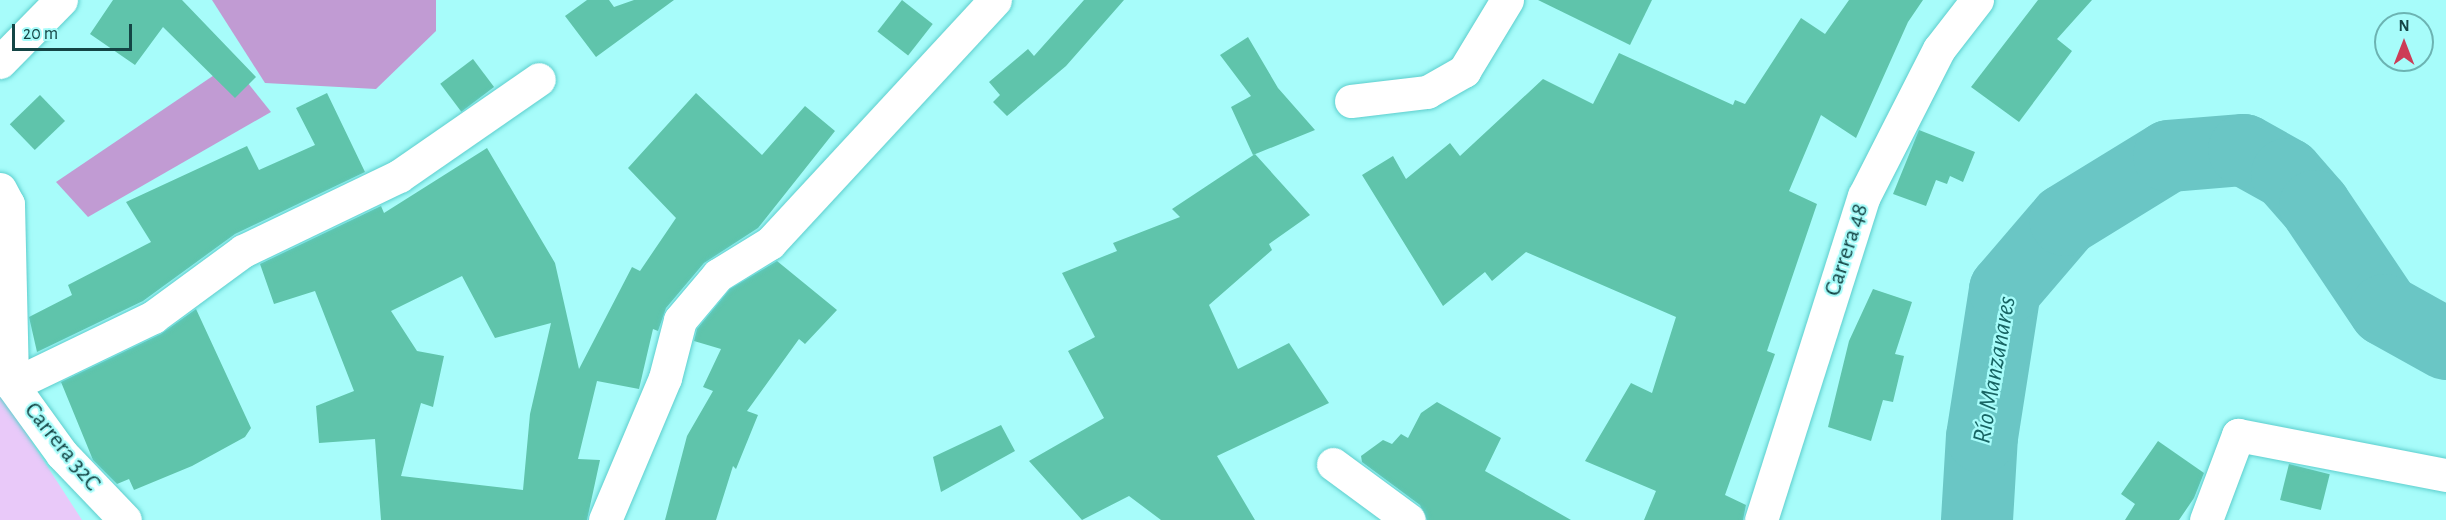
<!DOCTYPE html>
<html>
<head>
<meta charset="utf-8">
<style>
  body { margin:0 }
  #map { position:relative; width:2446px; height:520px; overflow:hidden; background:#a7fcfa; font-family:"Alegreya Sans",sans-serif }
  div>[style] { position:absolute }
  .green>* { inset:0; background:#e9c9f9 }
  .forest>* { inset:0; background:#c19bd3 }
  .river>* { height:72px; margin:-36px; padding:0 36px; transform-origin:36px; border-radius:36px; background:#6ac6c5 }
  .building>* { inset:0; background:#5fc4ab; transform-origin:0 0 }
  .roads { filter:drop-shadow(0 0 2px #5dcecd) drop-shadow(0 0 2px #5dcecd) }
  .street>* { height:33px; margin:-16.5px; padding:0 16.5px; transform-origin:16.5px; border-radius:16.5px; background:#fff }
  span { translate:-50% -50%; white-space:nowrap; text-align:center; line-height:1.15; -webkit-text-stroke:4.5px #a7fcfa; paint-order:stroke }
  .street-label { font-size:24px; color:#144545 }
  .water-label { font-size:26px; color:#176463; font-style:italic }
  .north { position:absolute; left:2374px; top:12px; width:60px; height:60px; box-sizing:border-box; background:#a7fcfa; border:2px solid #6cb3b2; border-radius:50%; rotate:0deg; font-size:16px; font-weight:700; line-height:24px; text-align:center; color:#144545 }
  .north::after { content:''; display:block; margin:auto; width:21px; height:27px; background:#cc3c56; clip-path:polygon(50% 0,100% 100%,50% 72%,0 100%) }
  .scale { position:absolute; left:12px; top:24px; width:120px; height:27px; box-sizing:border-box; border:3px solid #144545; border-top:0; padding-left:8px; font-size:18px; line-height:21px; white-space:nowrap; color:#144545; -webkit-text-stroke:4px #a7fcfa; paint-order:stroke }
</style>
</head>
<body>
<div id="map">
  <div class="green">
    <div style="clip-path:polygon(0 396px,9px 407px,82px 520px,0 520px)"></div>
  </div>
  <div class="forest">
    <div style="clip-path:polygon(212px 0,436px 0,436px 31px,376px 89px,265px 83px)"></div>
    <div style="clip-path:polygon(232px 63px,271px 112px,88px 217px,56px 182px)"></div>
  </div>
  <div class="river">
    <div style="left:1977px;top:520px;width:83px;rotate:-86.6deg"></div>
    <div style="left:1982px;top:437px;width:149px;rotate:-81.1deg"></div>
    <div style="left:2005px;top:290px;width:92px;rotate:-49.4deg"></div>
    <div style="left:2065px;top:220px;width:122px;rotate:-31.6deg"></div>
    <div style="left:2169px;top:156px;width:75px;rotate:-4.6deg"></div>
    <div style="left:2244px;top:150px;width:49px;rotate:29.2deg"></div>
    <div style="left:2287px;top:174px;width:43px;rotate:48.8deg"></div>
    <div style="left:2315px;top:206px;width:125px;rotate:56.1deg"></div>
    <div style="left:2385px;top:310px;width:70px;rotate:29.1deg"></div>
  </div>
  <div class="building">
    <div style="clip-path:polygon(113px 0,182px 0,256px 77px,235px 98px,163px 27px,135px 65px,90px 34px)"></div>
    <div style="clip-path:polygon(587px 0,609px 0,614px 7px,634px 0,674px 0,596px 57px,565px 16px)"></div>
    <div style="left:902px;top:0;width:39px;height:40px;rotate:38deg"></div>
    <div style="clip-path:polygon(1084px 0,1124px 0,1066px 66px,1007px 116px,993px 102px,1000px 95px,989px 82px,1028px 49px,1034px 56px)"></div>
    <div style="clip-path:polygon(1538px 0,1652px 0,1630px 45px)"></div>
    <div style="clip-path:polygon(1849px 0,1923px 0,1908px 22px,1856px 138px,1821px 115px,1789px 191px,1817px 204px,1767px 351px,1775px 354px,1725px 495px,1746px 505px,1743px 520px,1644px 520px,1656px 491px,1585px 461px,1631px 383px,1652px 393px,1676px 317px,1526px 252px,1492px 281px,1485px 272px,1443px 306px,1362px 175px,1393px 156px,1406px 179px,1450px 143px,1460px 156px,1543px 79px,1593px 104px,1619px 53px,1733px 105px,1735px 100px,1745px 104px,1801px 18px,1825px 34px)"></div>
    <div style="clip-path:polygon(2038px 0,2092px 0,2057px 39px,2072px 51px,2019px 122px,1971px 87px)"></div>
    <div style="clip-path:polygon(1248px 37px,1278px 88px,1315px 130px,1253px 155px,1231px 107px,1251px 96px,1220px 55px)"></div>
    <div style="left:473px;top:59px;width:35px;height:41px;rotate:53deg"></div>
    <div style="clip-path:polygon(327px 93px,365px 172px,235px 234px,143px 301px,37px 352px,29px 317px,72px 295px,68px 285px,151px 242px,126px 202px,247px 146px,259px 170px,315px 145px,296px 108px)"></div>
    <div style="clip-path:polygon(evenodd,696px 93px,762px 155px,805px 106px,835px 131px,758px 228px,704px 263px,666px 308px,658px 331px,653px 329px,639px 389px,597px 381px,578px 459px,600px 460px,587px 520px,381px 520px,375px 439px,319px 443px,316px 406px,354px 391px,315px 291px,274px 304px,260px 264px,381px 206px,384px 213px,487px 148px,555px 263px,579px 369px,632px 267px,640px 271px,676px 218px,628px 168px,696px 93px,462px 276px,495px 338px,551px 323px,530px 414px,523px 490px,401px 476px,421px 403px,433px 407px,444px 356px,417px 351px,391px 311px,462px 276px)"></div>
    <div style="left:40px;top:95px;width:36px;height:42px;rotate:46deg"></div>
    <div style="clip-path:polygon(1919px 130px,1975px 152px,1963px 182px,1950px 176px,1947px 184px,1936px 180px,1926px 206px,1893px 194px)"></div>
    <div style="clip-path:polygon(1255px 154px,1310px 215px,1269px 244px,1272px 250px,1209px 305px,1238px 369px,1289px 343px,1329px 403px,1217px 456px,1255px 520px,1161px 520px,1129px 496px,1082px 520px,1029px 461px,1104px 418px,1068px 351px,1095px 337px,1062px 273px,1117px 251px,1113px 243px,1180px 217px,1172px 209px)"></div>
    <div style="clip-path:polygon(777px 261px,837px 310px,805px 344px,799px 339px,747px 411px,758px 415px,736px 469px,733px 466px,716px 520px,665px 520px,687px 436px,713px 391px,703px 387px,721px 349px,694px 341px,697px 329px,730px 289px)"></div>
    <div style="clip-path:polygon(1873px 289px,1912px 302px,1895px 354px,1904px 356px,1893px 402px,1883px 400px,1871px 441px,1828px 427px,1849px 341px)"></div>
    <div style="clip-path:polygon(196px 309px,251px 428px,245px 437px,192px 466px,134px 490px,129px 479px,117px 484px,93px 460px,61px 382px,161px 334px)"></div>
    <div style="clip-path:polygon(1437px 402px,1501px 438px,1485px 471px,1571px 520px,1427px 520px,1420px 505px,1362px 462px,1361px 456px,1383px 440px,1392px 444px,1401px 434px,1408px 438px,1421px 413px)"></div>
    <div style="clip-path:polygon(1001px 425px,1015px 451px,941px 492px,933px 457px)"></div>
    <div style="clip-path:polygon(2158px 441px,2204px 473px,2194px 498px,2179px 520px,2125px 520px,2135px 504px,2121px 494px)"></div>
    <div style="left:2289px;top:464px;width:42px;height:37px;rotate:14deg"></div>
  </div>
  <div class="roads">
    <div class="street">
      <div style="left:0;top:62px;width:87px;rotate:-45.5deg"></div>
      <div style="left:1351px;top:101px;width:77px;rotate:-6.8deg"></div>
      <div style="left:1427px;top:92px;width:43px;rotate:-29.6deg"></div>
      <div style="left:1464px;top:71px;width:83px;rotate:-58.8deg"></div>
      <div style="left:0;top:189px;width:17px;rotate:62deg"></div>
      <div style="left:8px;top:204px;width:181px;rotate:88.7deg"></div>
      <div style="left:12px;top:385px;width:85px;rotate:54.1deg"></div>
      <div style="left:62px;top:454px;width:91px;rotate:46.3deg"></div>
      <div style="left:12px;top:385px;width:157px;rotate:-25.7deg"></div>
      <div style="left:153px;top:317px;width:112px;rotate:-36.3deg"></div>
      <div style="left:243px;top:251px;width:173px;rotate:-25.7deg"></div>
      <div style="left:399px;top:176px;width:170px;rotate:-34.7deg"></div>
      <div style="left:1333px;top:464px;width:94px;rotate:36.4deg"></div>
      <div style="left:605px;top:520px;width:154px;rotate:-67.1deg"></div>
      <div style="left:665px;top:378px;width:60px;rotate:-75.5deg"></div>
      <div style="left:680px;top:320px;width:59px;rotate:-49.8deg"></div>
      <div style="left:718px;top:275px;width:61px;rotate:-31.6deg"></div>
      <div style="left:770px;top:243px;width:331px;rotate:-47.2deg"></div>
      <div style="left:1761px;top:520px;width:340px;rotate:-72.4deg"></div>
      <div style="left:1864px;top:196px;width:165px;rotate:-63deg"></div>
      <div style="left:1939px;top:49px;width:62px;rotate:-52.2deg"></div>
      <div style="left:2206px;top:520px;width:91px;rotate:-69.4deg"></div>
      <div style="left:2238px;top:435px;width:212px;rotate:10.9deg"></div>
    </div>
  </div>
  <div class="street-label">
    <span style="left:1847px;top:250px;rotate:-72deg">Carrera 48</span>
    <span style="left:62px;top:447px;rotate:51deg">Carrera 32C</span>
  </div>
  <div class="water-label">
    <span style="left:1995px;top:370px;rotate:-80deg">Río Manzanares</span>
  </div>
  <div class="north">N</div>
  <div class="scale">20 m</div>
</div>
</body>
</html>
